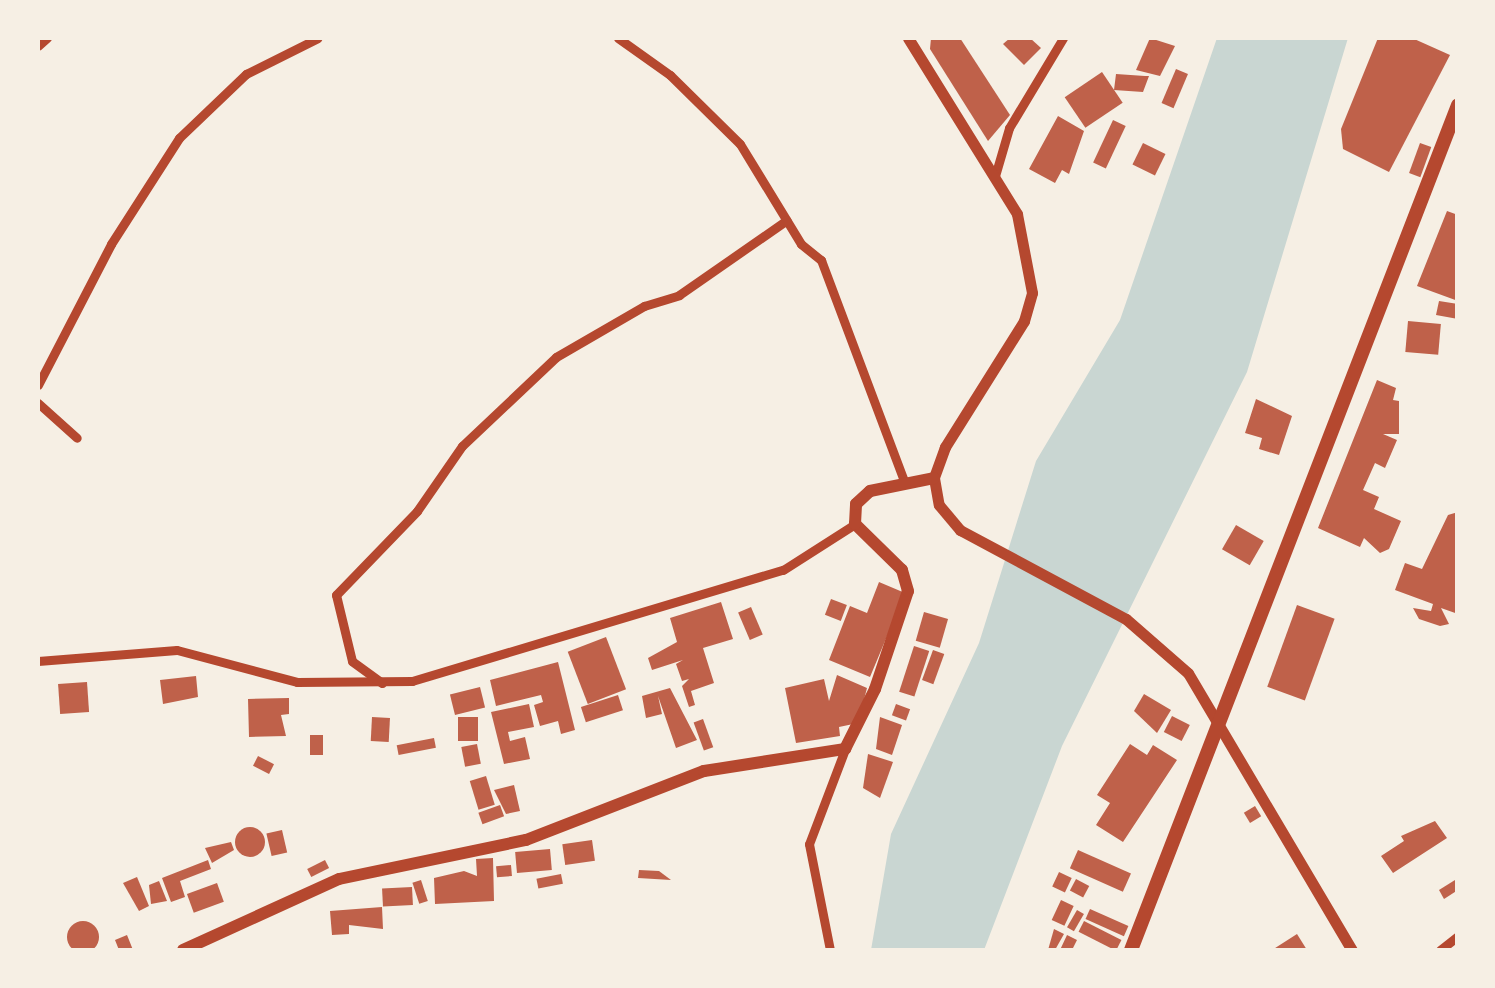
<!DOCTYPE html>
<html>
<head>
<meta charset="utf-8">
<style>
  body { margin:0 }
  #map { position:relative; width:1495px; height:988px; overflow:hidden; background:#f6efe4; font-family:Signika,sans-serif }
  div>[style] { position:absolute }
  .water>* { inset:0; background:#c9d6d2 }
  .building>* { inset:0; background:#bf614a; transform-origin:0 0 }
  .round { border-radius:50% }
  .minor>* { height:9px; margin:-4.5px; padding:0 4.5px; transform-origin:4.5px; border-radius:4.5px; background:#b5482f }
  .tertiary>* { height:11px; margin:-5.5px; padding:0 5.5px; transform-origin:5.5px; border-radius:5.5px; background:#b5482f }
  .secondary>* { height:12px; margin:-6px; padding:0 6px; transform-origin:6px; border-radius:6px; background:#b5482f }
  .primary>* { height:14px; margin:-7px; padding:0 7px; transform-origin:7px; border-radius:7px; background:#b5482f }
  span { translate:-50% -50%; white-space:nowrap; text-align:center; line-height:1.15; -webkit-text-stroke:10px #f6efe4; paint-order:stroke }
  .frame { position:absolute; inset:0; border:40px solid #f6efe4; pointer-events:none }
</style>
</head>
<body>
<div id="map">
  <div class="water">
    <div style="clip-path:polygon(1217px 38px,1348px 38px,1247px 372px,1062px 746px,984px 950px,871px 950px,891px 834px,979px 643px,1036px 461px,1120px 320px)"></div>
  </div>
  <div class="building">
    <div style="clip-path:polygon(931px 38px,960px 38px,1010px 115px,988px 141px,930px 49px)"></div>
    <div style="clip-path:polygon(1010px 38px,1030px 38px,1041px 48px,1024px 65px,1003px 44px)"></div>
    <div style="clip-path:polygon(1150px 38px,1175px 46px,1160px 76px,1136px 70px)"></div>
    <div style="clip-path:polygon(1378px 38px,1412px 38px,1450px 55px,1389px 172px,1343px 149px,1341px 129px)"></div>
    <div style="left:1176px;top:69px;width:13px;height:37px;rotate:23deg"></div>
    <div style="left:1102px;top:72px;width:37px;height:45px;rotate:56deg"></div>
    <div style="clip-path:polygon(1116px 74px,1145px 76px,1149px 76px,1143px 92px,1114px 90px)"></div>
    <div style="clip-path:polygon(1058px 116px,1084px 131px,1069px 174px,1062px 170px,1055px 183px,1029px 169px)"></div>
    <div style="left:1113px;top:120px;width:14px;height:47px;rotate:25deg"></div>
    <div style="left:1143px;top:143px;width:25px;height:24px;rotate:26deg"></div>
    <div style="left:1420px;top:143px;width:12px;height:32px;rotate:20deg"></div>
    <div style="clip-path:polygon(1447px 211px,1458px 215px,1458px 301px,1417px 286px)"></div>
    <div style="clip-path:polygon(1439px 301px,1458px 304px,1458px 319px,1436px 315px)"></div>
    <div style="left:1408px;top:321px;width:33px;height:31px;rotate:5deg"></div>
    <div style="clip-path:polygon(1377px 380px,1396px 388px,1393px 400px,1399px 401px,1399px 434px,1383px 434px,1397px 440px,1385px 468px,1375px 463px,1363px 490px,1379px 497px,1374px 509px,1401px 521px,1389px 549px,1380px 553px,1364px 538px,1360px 547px,1318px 528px)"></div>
    <div style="clip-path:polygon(1256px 399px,1292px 416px,1279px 455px,1259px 449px,1262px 438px,1245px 433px)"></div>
    <div style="clip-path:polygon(1458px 512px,1458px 614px,1441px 608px,1449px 624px,1440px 626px,1419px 619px,1413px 608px,1431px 611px,1433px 604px,1395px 590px,1405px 563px,1422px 569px,1448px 515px)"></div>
    <div style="left:1236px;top:525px;width:32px;height:28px;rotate:30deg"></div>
    <div style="clip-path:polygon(879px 582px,905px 593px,870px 677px,829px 660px,850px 606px,867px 613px)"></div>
    <div style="left:831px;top:599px;width:17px;height:17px;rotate:21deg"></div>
    <div style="clip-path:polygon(721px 602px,733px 639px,703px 648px,714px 683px,691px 691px,695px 705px,689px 707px,682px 686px,689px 679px,682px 681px,676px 664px,683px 660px,652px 670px,648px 658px,677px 642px,670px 618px)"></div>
    <div style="left:1297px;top:605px;width:40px;height:87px;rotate:20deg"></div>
    <div style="left:751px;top:607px;width:30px;height:14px;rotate:67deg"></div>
    <div style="left:924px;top:612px;width:25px;height:30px;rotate:16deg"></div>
    <div style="left:606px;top:637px;width:56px;height:41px;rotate:69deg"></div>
    <div style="left:914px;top:646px;width:16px;height:48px;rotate:18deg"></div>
    <div style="left:933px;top:650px;width:12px;height:32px;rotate:20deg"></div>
    <div style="clip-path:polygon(558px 662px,575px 730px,561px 734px,558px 721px,540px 726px,534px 705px,543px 702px,541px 695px,496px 706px,490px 680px)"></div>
    <div style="clip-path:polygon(837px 675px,867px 688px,858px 723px,839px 727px,840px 736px,796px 743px,785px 688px,824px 679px,829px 701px)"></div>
    <div style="clip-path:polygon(196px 676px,198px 697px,163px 704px,160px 680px)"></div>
    <div style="left:87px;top:682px;width:30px;height:29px;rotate:86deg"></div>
    <div style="left:480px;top:687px;width:21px;height:31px;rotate:76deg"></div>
    <div style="clip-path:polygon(670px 688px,697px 740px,676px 748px,658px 696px,662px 714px,646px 718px,642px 696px)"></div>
    <div style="clip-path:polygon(1144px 694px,1171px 710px,1157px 733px,1134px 711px)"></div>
    <div style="left:618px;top:695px;width:16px;height:39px;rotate:72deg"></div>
    <div style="clip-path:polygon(289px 698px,289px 714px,281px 715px,286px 736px,249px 737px,248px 699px)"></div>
    <div style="clip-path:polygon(529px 704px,534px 727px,508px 732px,510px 741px,525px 737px,530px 759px,504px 764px,491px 712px)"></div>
    <div style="left:896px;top:704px;width:15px;height:12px;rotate:20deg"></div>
    <div style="left:1172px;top:716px;width:20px;height:18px;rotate:27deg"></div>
    <div style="left:372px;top:717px;width:18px;height:24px;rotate:3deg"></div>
    <div style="left:458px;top:717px;width:20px;height:24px"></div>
    <div style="clip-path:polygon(880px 717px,902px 725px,892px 755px,876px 749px)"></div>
    <div style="left:703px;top:719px;width:30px;height:10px;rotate:70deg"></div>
    <div style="left:310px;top:735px;width:13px;height:20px"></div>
    <div style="left:434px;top:738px;width:10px;height:38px;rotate:79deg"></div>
    <div style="left:477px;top:744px;width:20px;height:16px;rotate:79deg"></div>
    <div style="clip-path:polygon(1130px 744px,1147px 755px,1153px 745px,1177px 760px,1123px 842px,1096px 825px,1110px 803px,1097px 795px)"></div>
    <div style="clip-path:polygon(868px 754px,893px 762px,880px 798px,863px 788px)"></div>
    <div style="left:258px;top:756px;width:18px;height:11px;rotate:27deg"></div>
    <div style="left:486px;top:776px;width:30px;height:17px;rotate:73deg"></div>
    <div style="clip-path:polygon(514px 785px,520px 811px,506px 814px,494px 790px)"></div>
    <div style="left:500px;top:805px;width:12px;height:23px;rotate:70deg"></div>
    <div style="left:1255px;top:806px;width:12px;height:13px;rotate:59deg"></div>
    <div style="clip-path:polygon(1435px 821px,1447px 838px,1393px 873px,1381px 856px,1404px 841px,1401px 836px)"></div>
    <div class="round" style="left:235px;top:827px;width:30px;height:30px"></div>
    <div style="left:282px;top:830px;width:23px;height:16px;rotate:77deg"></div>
    <div style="left:592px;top:840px;width:21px;height:30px;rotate:82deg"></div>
    <div style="clip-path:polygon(231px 842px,234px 850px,212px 863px,205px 848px)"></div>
    <div style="left:550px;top:849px;width:21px;height:35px;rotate:85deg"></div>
    <div style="left:1078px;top:850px;width:58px;height:20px;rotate:24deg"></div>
    <div style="clip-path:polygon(493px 858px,494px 901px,435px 904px,434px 878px,464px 871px,477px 876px,476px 859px)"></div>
    <div style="clip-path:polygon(208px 860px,211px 869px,180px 881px,185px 897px,171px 902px,162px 878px)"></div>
    <div style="left:325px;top:860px;width:9px;height:20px;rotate:63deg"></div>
    <div style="left:511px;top:865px;width:11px;height:15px;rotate:85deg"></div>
    <div style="clip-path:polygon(639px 870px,659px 871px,671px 880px,638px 878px)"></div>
    <div style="left:1059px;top:872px;width:14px;height:16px;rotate:25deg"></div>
    <div style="left:561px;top:874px;width:10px;height:25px;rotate:79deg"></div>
    <div style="clip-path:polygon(137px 877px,149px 906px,139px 911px,123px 883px)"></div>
    <div style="left:1076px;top:879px;width:15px;height:13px;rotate:28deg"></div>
    <div style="left:421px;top:880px;width:22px;height:9px;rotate:72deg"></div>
    <div style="clip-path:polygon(1455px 880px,1458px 890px,1444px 899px,1439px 890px)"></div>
    <div style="clip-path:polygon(159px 881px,167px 901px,151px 904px,149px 885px)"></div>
    <div style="left:217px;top:883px;width:20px;height:32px;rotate:70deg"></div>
    <div style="left:412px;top:887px;width:18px;height:30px;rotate:87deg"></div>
    <div style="left:1061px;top:900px;width:14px;height:22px;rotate:25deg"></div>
    <div style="clip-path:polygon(382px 907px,383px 929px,349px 925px,349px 934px,332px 935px,330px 911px)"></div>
    <div style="left:1090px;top:909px;width:42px;height:11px;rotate:24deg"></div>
    <div style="left:1077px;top:910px;width:8px;height:20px;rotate:30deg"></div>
    <div class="round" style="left:67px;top:921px;width:32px;height:32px"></div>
    <div style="left:1084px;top:921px;width:42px;height:12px;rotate:27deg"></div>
    <div style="clip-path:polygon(1054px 929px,1064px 934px,1055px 950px,1048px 950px)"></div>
    <div style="clip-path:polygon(1297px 934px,1307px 950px,1272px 950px)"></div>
    <div style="clip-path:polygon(127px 935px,133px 950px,119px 950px,115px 940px)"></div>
    <div style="clip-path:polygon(1067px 935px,1077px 940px,1072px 950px,1060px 950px)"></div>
  </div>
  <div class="minor">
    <div style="left:618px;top:38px;width:64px;rotate:35.4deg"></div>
    <div style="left:670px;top:75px;width:98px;rotate:44.6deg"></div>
    <div style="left:740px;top:144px;width:117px;rotate:58.6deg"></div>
    <div style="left:801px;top:244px;width:26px;rotate:39deg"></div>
    <div style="left:821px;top:260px;width:239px;rotate:69.4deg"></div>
    <div style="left:38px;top:46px;width:12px;rotate:-42deg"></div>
    <div style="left:995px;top:176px;width:50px;rotate:-73.7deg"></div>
    <div style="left:1009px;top:128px;width:105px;rotate:-59deg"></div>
    <div style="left:38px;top:385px;width:159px;rotate:-62.6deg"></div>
    <div style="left:111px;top:244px;width:126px;rotate:-57.3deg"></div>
    <div style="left:179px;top:138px;width:93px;rotate:-43.7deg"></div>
    <div style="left:246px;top:74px;width:80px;rotate:-26.6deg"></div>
    <div style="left:38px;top:403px;width:52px;rotate:41.9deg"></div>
    <div style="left:38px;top:661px;width:139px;rotate:-4.5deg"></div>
    <div style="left:177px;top:650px;width:124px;rotate:14.9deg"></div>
    <div style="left:297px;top:682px;width:115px;rotate:-0.5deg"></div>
    <div style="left:412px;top:681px;width:387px;rotate:-16.7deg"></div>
    <div style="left:783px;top:570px;width:85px;rotate:-32.6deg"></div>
    <div style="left:382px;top:683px;width:37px;rotate:-144deg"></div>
    <div style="left:352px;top:661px;width:68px;rotate:-103.6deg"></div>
    <div style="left:336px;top:595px;width:117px;rotate:-46deg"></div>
    <div style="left:417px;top:511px;width:79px;rotate:-55.3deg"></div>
    <div style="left:462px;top:446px;width:129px;rotate:-43.4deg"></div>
    <div style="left:556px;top:357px;width:102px;rotate:-30.1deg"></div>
    <div style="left:644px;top:306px;width:37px;rotate:-17deg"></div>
    <div style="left:679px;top:295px;width:131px;rotate:-34.8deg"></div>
    <div style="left:830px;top:950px;width:108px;rotate:-101.2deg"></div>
    <div style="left:809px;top:844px;width:102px;rotate:-69.2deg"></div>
    <div style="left:1440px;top:950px;width:23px;rotate:-38deg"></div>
  </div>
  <div class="tertiary">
    <div style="left:908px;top:38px;width:207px;rotate:58.2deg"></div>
    <div style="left:1017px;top:214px;width:80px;rotate:79.2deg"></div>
    <div style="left:1032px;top:293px;width:29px;rotate:106deg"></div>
    <div style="left:1024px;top:321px;width:149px;rotate:122.1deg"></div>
    <div style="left:945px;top:447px;width:33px;rotate:110deg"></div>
    <div style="left:934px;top:478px;width:27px;rotate:80deg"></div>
    <div style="left:939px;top:505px;width:33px;rotate:50deg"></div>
    <div style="left:960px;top:530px;width:188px;rotate:28.2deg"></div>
    <div style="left:1126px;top:619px;width:82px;rotate:41.1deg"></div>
    <div style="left:1188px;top:673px;width:322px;rotate:59.4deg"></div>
  </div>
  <div class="secondary">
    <div style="left:183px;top:950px;width:171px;rotate:-24.5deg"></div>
    <div style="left:339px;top:879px;width:191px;rotate:-11.8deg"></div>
    <div style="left:526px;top:840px;width:191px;rotate:-21.2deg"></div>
    <div style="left:704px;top:771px;width:143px;rotate:-8.9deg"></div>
    <div style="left:845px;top:749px;width:67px;rotate:-63.4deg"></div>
    <div style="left:875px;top:689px;width:103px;rotate:-71.4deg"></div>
    <div style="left:908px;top:591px;width:22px;rotate:-106deg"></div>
    <div style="left:902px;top:570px;width:66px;rotate:-135.6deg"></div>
    <div style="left:855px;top:524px;width:20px;rotate:-87deg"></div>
    <div style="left:856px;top:504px;width:19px;rotate:-43deg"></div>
    <div style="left:870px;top:491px;width:65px;rotate:-11.5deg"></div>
  </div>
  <div class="primary">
    <div style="left:1131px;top:950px;width:906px;rotate:-68.84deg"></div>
  </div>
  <div class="frame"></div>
</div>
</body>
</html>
